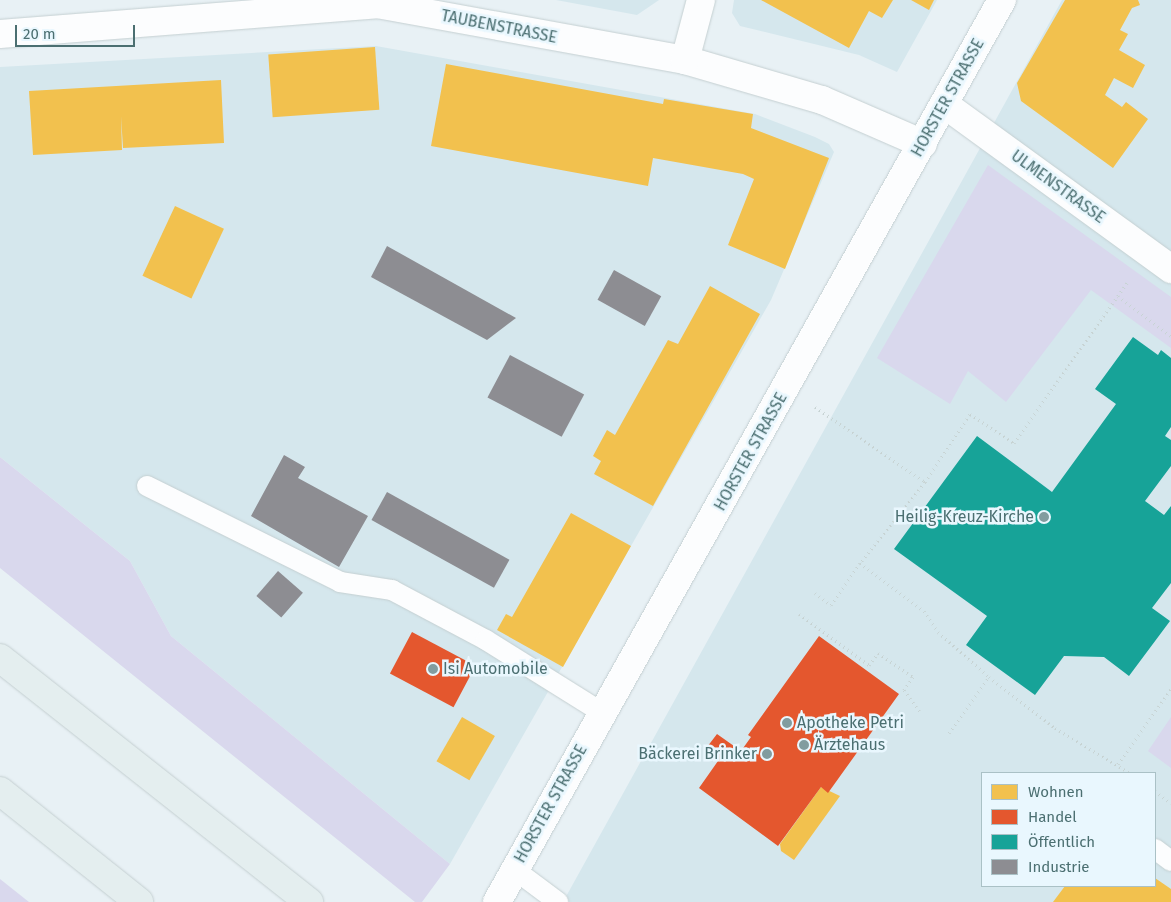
<!DOCTYPE html>
<html>
<head>
<meta charset="utf-8">
<style>
  body { margin:0 }
  #map { position:relative; width:1171px; height:902px; overflow:hidden; background:#e8f1f5; font-family:"Fira Sans",sans-serif }
  div>[style] { position:absolute }
  .residential>* { inset:0; background:#d5e7ed }
  .green>* { inset:0; background:#d9d8ed }
  .homes>* { inset:0; background:#f2c14e; transform-origin:0 0 }
  .shops>* { inset:0; background:#e4572e; transform-origin:0 0 }
  .public>* { inset:0; background:#17a398 }
  .industry>* { inset:0; background:#8d8d92; transform-origin:0 0 }
  .path>* { height:3px; margin-top:-1.5px; transform-origin:0; background:repeating-linear-gradient(90deg,#c7d3d3 0 1px,transparent 0 5px) }
  .roads { filter:drop-shadow(0 0 1px #c4cfd1) drop-shadow(0 0 1px #c4cfd1) }
  .lane>* { height:20px; margin:-10px; padding:0 10px; transform-origin:10px; border-radius:10px; background:#fcfdfe }
  .street>* { height:28px; margin:-14px; padding:0 14px; transform-origin:14px; border-radius:14px; background:#fcfdfe }
  .secondary>* { height:28px; margin:-14px; padding:0 14px; transform-origin:14px; border-radius:14px; background:#fcfdfe }
  .highway>* { height:28px; margin:-14px; padding:0 14px; transform-origin:14px; border-radius:14px; background:#e4eeef }
  .dots>* { width:14px; height:14px; translate:-50% -50%; box-sizing:border-box; border:2px solid #e9f7fe; border-radius:50% }
  span { translate:-50% -50%; white-space:nowrap; text-align:center; line-height:1.15; -webkit-text-stroke:5px #e9f7fe; paint-order:stroke }
  .street-label { font-size:16px; color:#4b6f71 }
  .poi-label { font-size:16px; color:#4b6f71 }
  .right { translate:-100% -50%; text-align:right }
  .left { translate:0 -50%; text-align:left }
  .legend { position:absolute; left:981px; top:772px; width:175px; height:115px; box-sizing:border-box; background:#e9f7fe; border:1px solid #aac1c6; margin:0; padding:6px 9px; list-style:none; font-size:15px; color:#4b6f71 }
  .legend li { display:flex; align-items:center; gap:10px; height:25px }
  .legend b { width:25px; border:1px solid #aac1c6 }
  .scale { position:absolute; left:15px; top:25px; width:120px; height:22px; box-sizing:border-box; border:2px solid #4b6f71; border-top:0; padding-left:6px; font-size:15px; line-height:18px; white-space:nowrap; color:#4b6f71; -webkit-text-stroke:4px #e9f7fe; paint-order:stroke }
</style>
</head>
<body>
<div id="map">
  <div class="residential">
    <div style="clip-path:polygon(556px 0,659px 0,637px 15px)"></div>
    <div style="clip-path:polygon(734px 0,937px 0,897px 72px,859px 55px,740px 26px,732px 13px)"></div>
    <div style="clip-path:polygon(evenodd,1062px 0,1171px 0,1171px 902px,563px 902px,1062px 0,982px 773px,1155px 773px,1155px 886px,982px 886px,982px 773px)"></div>
    <div style="clip-path:polygon(376px 46px,755px 114px,815px 137px,829px 144px,834px 152px,771px 300px,450px 864px,171px 636px,130px 561px,0 457px,0 67px)"></div>
  </div>
  <div class="green">
    <div style="clip-path:polygon(988px 165px,1171px 297px,1171px 348px,1091px 290px,1006px 402px,968px 371px,950px 404px,877px 358px)"></div>
    <div style="clip-path:polygon(0 457px,130px 561px,171px 636px,450px 864px,422px 902px,415px 902px,0 568px)"></div>
    <div style="clip-path:polygon(1171px 717px,1171px 768px,1148px 751px)"></div>
    <div style="clip-path:polygon(0 879px,29px 902px,0 902px)"></div>
  </div>
  <div class="homes">
    <div style="clip-path:polygon(761px 0,893px 0,882px 18px,869px 11px,849px 48px)"></div>
    <div style="clip-path:polygon(911px 0,934px 0,929px 10px)"></div>
    <div style="clip-path:polygon(1065px 0,1138px 0,1140px 5px,1132px 8px,1120px 30px,1128px 34px,1119px 50px,1145px 65px,1133px 88px,1114px 78px,1105px 95px,1122px 107px,1126px 102px,1148px 119px,1113px 168px,1021px 101px,1017px 83px)"></div>
    <div style="left:375px;top:47px;width:63px;height:107px;rotate:86deg"></div>
    <div style="clip-path:polygon(446px 64px,663px 104px,664px 99px,753px 114px,751px 128px,829px 158px,785px 269px,728px 245px,754px 179px,743px 174px,653px 158px,648px 186px,431px 146px)"></div>
    <div style="clip-path:polygon(221px 80px,224px 143px,123px 148px,121px 116px,122px 150px,33px 155px,29px 91px)"></div>
    <div style="left:175px;top:206px;width:54px;height:77px;rotate:25deg"></div>
    <div style="clip-path:polygon(710px 286px,760px 314px,653px 506px,594px 474px,601px 461px,593px 456px,607px 430px,615px 435px,668px 340px,678px 344px)"></div>
    <div style="clip-path:polygon(571px 513px,631px 546px,563px 667px,497px 630px,506px 614px,512px 617px)"></div>
    <div style="left:462px;top:717px;width:38px;height:51px;rotate:30deg"></div>
    <div style="clip-path:polygon(821px 787px,840px 796px,794px 860px,781px 851px,780px 844px)"></div>
    <div style="clip-path:polygon(1155px 878px,1171px 889px,1171px 902px,1053px 902px,1065px 886px,1155px 886px)"></div>
  </div>
  <div class="shops">
    <div style="left:412px;top:632px;width:72px;height:47px;rotate:28deg"></div>
    <div style="clip-path:polygon(819px 636px,899px 694px,828px 793px,821px 787px,778px 846px,699px 788px,718px 761px,704px 751px,717px 734px,741px 751px,751px 737px,748px 735px)"></div>
  </div>
  <div class="public">
    <div style="clip-path:polygon(1133px 337px,1158px 355px,1161px 350px,1171px 358px,1171px 427px,1165px 436px,1171px 440px,1171px 466px,1145px 501px,1164px 515px,1171px 506px,1171px 583px,1152px 608px,1170px 621px,1129px 676px,1104px 657px,1064px 656px,1035px 695px,966px 645px,987px 616px,894px 549px,977px 436px,1052px 492px,1116px 404px,1095px 389px)"></div>
  </div>
  <div class="industry">
    <div style="clip-path:polygon(387px 246px,516px 318px,487px 340px,371px 277px)"></div>
    <div style="left:614px;top:270px;width:54px;height:34px;rotate:29deg"></div>
    <div style="left:510px;top:355px;width:84px;height:48px;rotate:28deg"></div>
    <div style="clip-path:polygon(284px 455px,305px 467px,298px 478px,368px 516px,339px 567px,251px 516px)"></div>
    <div style="left:387px;top:492px;width:140px;height:32px;rotate:29deg"></div>
    <div style="left:278px;top:571px;width:33px;height:33px;rotate:41deg"></div>
  </div>
  <div class="path">
    <div style="left:1118px;top:296px;width:66px;rotate:37deg"></div>
    <div style="left:815px;top:407px;width:133px;rotate:34.3deg"></div>
    <div style="left:925px;top:482px;width:82px;rotate:-56.5deg"></div>
    <div style="left:970px;top:414px;width:53px;rotate:33.4deg"></div>
    <div style="left:1014px;top:443px;width:199px;rotate:-54.8deg"></div>
    <div style="left:925px;top:482px;width:104px;rotate:128.7deg"></div>
    <div style="left:860px;top:563px;width:80px;rotate:36.9deg"></div>
    <div style="left:924px;top:611px;width:25px;rotate:56deg"></div>
    <div style="left:938px;top:632px;width:68px;rotate:41.4deg"></div>
    <div style="left:989px;top:677px;width:83px;rotate:37.7deg"></div>
    <div style="left:1055px;top:728px;width:87px;rotate:31deg"></div>
    <div style="left:815px;top:593px;width:20px;rotate:37deg"></div>
    <div style="left:831px;top:605px;width:51px;rotate:-55.4deg"></div>
    <div style="left:799px;top:614px;width:87px;rotate:36.1deg"></div>
    <div style="left:869px;top:665px;width:15px;rotate:-53deg"></div>
    <div style="left:878px;top:653px;width:42px;rotate:34.4deg"></div>
    <div style="left:913px;top:677px;width:16px;rotate:125deg"></div>
    <div style="left:904px;top:690px;width:29px;rotate:54deg"></div>
    <div style="left:949px;top:733px;width:69px;rotate:-54.5deg"></div>
    <div style="left:1118px;top:764px;width:92px;rotate:-54.8deg"></div>
    <div style="left:1155px;top:791px;width:20px;rotate:37deg"></div>
  </div>
  <div class="roads">
    <div class="lane">
      <div style="left:147px;top:486px;width:216px;rotate:26.4deg"></div>
      <div style="left:340px;top:582px;width:53px;rotate:8.7deg"></div>
      <div style="left:392px;top:590px;width:106px;rotate:28deg"></div>
      <div style="left:486px;top:640px;width:138px;rotate:32deg"></div>
      <div style="left:1155px;top:849px;width:20px;rotate:37deg"></div>
      <div style="left:515px;top:870px;width:54px;rotate:36.7deg"></div>
    </div>
    <div class="street">
      <div style="left:0;top:34px;width:378px;rotate:-4.5deg"></div>
      <div style="left:377px;top:4px;width:313px;rotate:10.3deg"></div>
      <div style="left:685px;top:60px;width:143px;rotate:16.3deg"></div>
      <div style="left:822px;top:100px;width:110px;rotate:23.5deg"></div>
      <div style="left:685px;top:60px;width:62px;rotate:-75.1deg"></div>
      <div style="left:944px;top:104px;width:281px;rotate:36deg"></div>
    </div>
    <div class="secondary">
      <div style="left:497px;top:902px;width:1034px;rotate:-60.76deg"></div>
    </div>
    <div class="highway">
      <div style="left:0;top:658px;width:394px;rotate:38.3deg"></div>
      <div style="left:0;top:791px;width:178px;rotate:38.6deg"></div>
    </div>
  </div>
  <div class="dots">
    <div style="left:1044px;top:517px;background:#829c9f"></div>
    <div style="left:433px;top:669px;background:#829c9f"></div>
    <div style="left:787px;top:723px;background:#829c9f"></div>
    <div style="left:804px;top:745px;background:#829c9f"></div>
    <div style="left:767px;top:754px;background:#829c9f"></div>
  </div>
  <div class="street-label">
    <span style="left:499px;top:27px;rotate:11deg">TAUBENSTRASSE</span>
    <span style="left:948px;top:98px;rotate:-61deg">HORSTER STRASSE</span>
    <span style="left:1058px;top:187px;rotate:36deg">ULMENSTRASSE</span>
    <span style="left:751px;top:452px;rotate:-61deg">HORSTER STRASSE</span>
    <span style="left:551px;top:804px;rotate:-61deg">HORSTER STRASSE</span>
  </div>
  <div class="poi-label">
    <span class="right" style="left:1034px;top:517px">Heilig-Kreuz-Kirche</span>
    <span class="left" style="left:443px;top:669px">Isi Automobile</span>
    <span class="left" style="left:797px;top:723px">Apotheke Petri</span>
    <span class="left" style="left:814px;top:745px">Ärztehaus</span>
    <span class="right" style="left:757px;top:754px">Bäckerei Brinker</span>
  </div>
  <ul class="legend">
  <li><b style="height:14px;background:#f2c14e"></b>Wohnen</li>
  <li><b style="height:14px;background:#e4572e"></b>Handel</li>
  <li><b style="height:14px;background:#17a398"></b>Öffentlich</li>
  <li><b style="height:14px;background:#8d8d92"></b>Industrie</li>
  </ul>
  <div class="scale">20 m</div>
</div>
</body>
</html>
